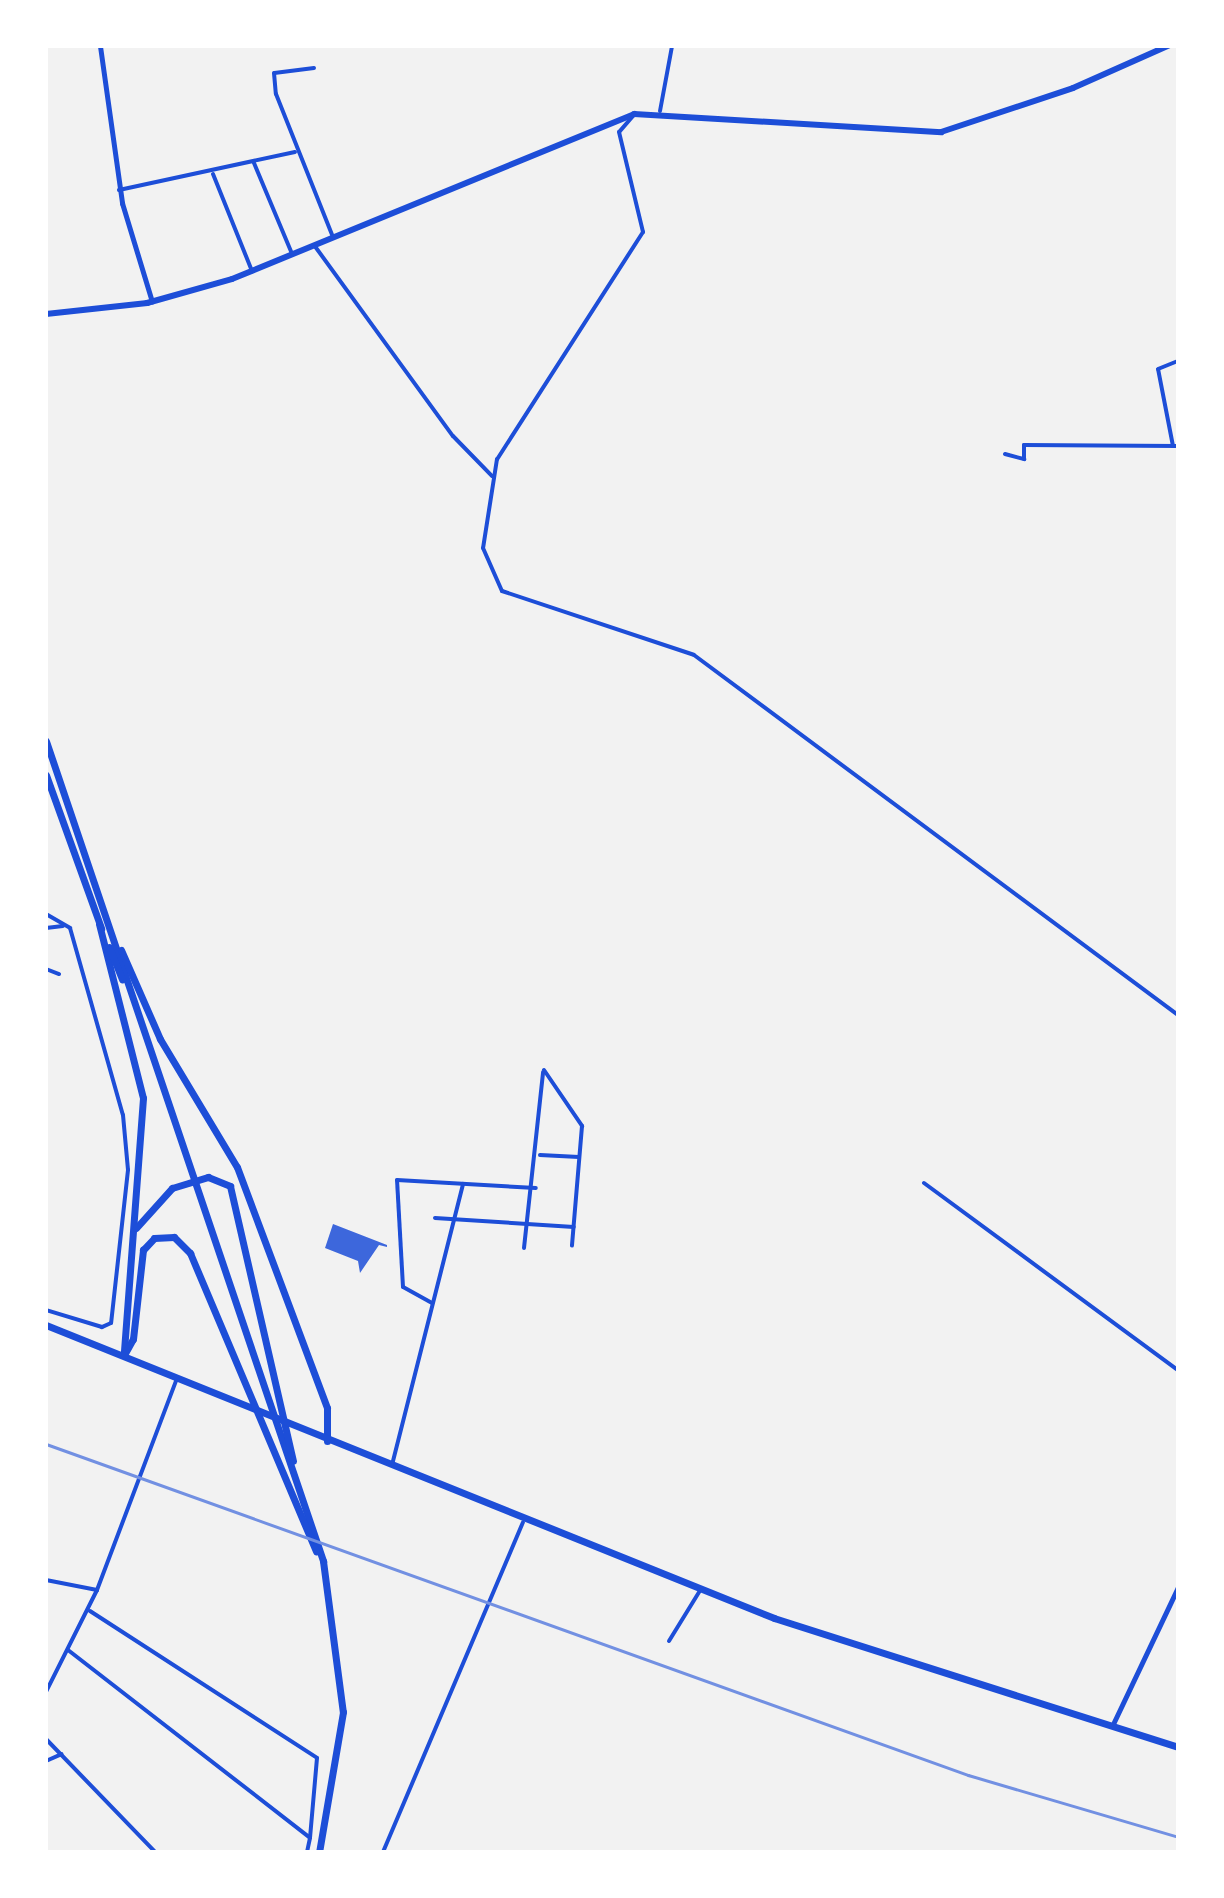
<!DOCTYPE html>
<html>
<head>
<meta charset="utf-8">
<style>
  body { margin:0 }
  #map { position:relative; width:1224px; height:1898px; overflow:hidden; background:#f2f2f2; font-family:"PT Sans Narrow",sans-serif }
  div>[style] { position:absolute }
  .building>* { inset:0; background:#3d67dc }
  .minor>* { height:4px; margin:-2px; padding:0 2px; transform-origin:2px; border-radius:2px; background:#1d4ed8 }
  .tertiary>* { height:5px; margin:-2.5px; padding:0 2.5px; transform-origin:2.5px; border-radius:2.5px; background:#1d4ed8 }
  .secondary>* { height:6px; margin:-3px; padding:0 3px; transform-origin:3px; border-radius:3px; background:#1d4ed8 }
  .primary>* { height:7px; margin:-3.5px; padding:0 3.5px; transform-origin:3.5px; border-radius:3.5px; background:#1d4ed8 }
  .rail>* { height:3px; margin:-1.5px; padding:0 1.5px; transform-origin:1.5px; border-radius:1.5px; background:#7290e2 }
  span { translate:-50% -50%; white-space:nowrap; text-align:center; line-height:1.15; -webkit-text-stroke:8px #fff; paint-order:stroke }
  .frame { position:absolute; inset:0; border:48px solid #fff; pointer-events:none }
</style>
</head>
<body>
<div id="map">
  <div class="building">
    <div style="clip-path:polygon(333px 1224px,387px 1245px,387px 1247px,379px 1245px,360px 1273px,358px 1261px,325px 1248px)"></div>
  </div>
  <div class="minor">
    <div style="left:314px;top:68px;width:40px;rotate:172.9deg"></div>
    <div style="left:274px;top:73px;width:21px;rotate:85deg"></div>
    <div style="left:276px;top:94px;width:154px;rotate:68.3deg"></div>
    <div style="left:660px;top:111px;width:66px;rotate:-79.5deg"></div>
    <div style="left:633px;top:116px;width:21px;rotate:131deg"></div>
    <div style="left:619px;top:132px;width:103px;rotate:76.5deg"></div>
    <div style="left:643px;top:232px;width:270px;rotate:122.7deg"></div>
    <div style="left:497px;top:459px;width:90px;rotate:98.9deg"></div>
    <div style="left:483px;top:548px;width:47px;rotate:66.2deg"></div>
    <div style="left:502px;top:591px;width:202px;rotate:18.4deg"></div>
    <div style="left:694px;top:655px;width:603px;rotate:36.64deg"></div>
    <div style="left:254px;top:163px;width:99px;rotate:67.3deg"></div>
    <div style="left:213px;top:174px;width:105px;rotate:68.1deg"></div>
    <div style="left:119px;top:190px;width:180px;rotate:-12.2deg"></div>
    <div style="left:314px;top:245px;width:236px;rotate:54deg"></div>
    <div style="left:453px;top:436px;width:56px;rotate:45.7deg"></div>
    <div style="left:1173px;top:446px;width:78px;rotate:-101deg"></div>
    <div style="left:1158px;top:369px;width:22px;rotate:-22deg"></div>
    <div style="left:1005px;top:454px;width:20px;rotate:15deg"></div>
    <div style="left:1024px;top:459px;width:14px;rotate:-90deg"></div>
    <div style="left:1024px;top:445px;width:154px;rotate:0.4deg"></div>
    <div style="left:46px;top:914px;width:28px;rotate:30deg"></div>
    <div style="left:70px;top:928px;width:194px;rotate:74.2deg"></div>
    <div style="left:123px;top:1115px;width:55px;rotate:84.8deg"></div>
    <div style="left:128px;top:1170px;width:154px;rotate:96.3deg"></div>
    <div style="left:111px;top:1323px;width:10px;rotate:156deg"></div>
    <div style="left:102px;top:1327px;width:59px;rotate:-163.1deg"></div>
    <div style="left:46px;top:928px;width:17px;rotate:-7deg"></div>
    <div style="left:46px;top:969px;width:14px;rotate:21deg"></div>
    <div style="left:544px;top:1070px;width:68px;rotate:55.8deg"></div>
    <div style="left:582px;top:1126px;width:120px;rotate:94.8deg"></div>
    <div style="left:540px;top:1155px;width:39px;rotate:3deg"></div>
    <div style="left:924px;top:1183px;width:315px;rotate:36.4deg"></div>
    <div style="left:435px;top:1218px;width:139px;rotate:3.7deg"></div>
    <div style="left:524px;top:1248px;width:177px;rotate:-83.8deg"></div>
    <div style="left:432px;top:1303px;width:33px;rotate:-151deg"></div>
    <div style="left:403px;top:1287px;width:107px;rotate:-93.2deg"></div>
    <div style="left:397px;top:1180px;width:139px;rotate:3.3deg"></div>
    <div style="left:392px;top:1465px;width:290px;rotate:-75.8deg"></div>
    <div style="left:46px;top:1580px;width:52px;rotate:11.1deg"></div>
    <div style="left:97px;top:1590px;width:114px;rotate:116.6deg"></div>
    <div style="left:97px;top:1590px;width:227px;rotate:-69.3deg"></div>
    <div style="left:90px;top:1611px;width:270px;rotate:32.9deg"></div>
    <div style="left:317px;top:1758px;width:80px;rotate:95deg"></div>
    <div style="left:669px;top:1641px;width:61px;rotate:-58.4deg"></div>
    <div style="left:68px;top:1650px;width:306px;rotate:37.8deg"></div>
    <div style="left:310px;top:1838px;width:14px;rotate:102deg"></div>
    <div style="left:46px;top:1739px;width:157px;rotate:46deg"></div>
    <div style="left:46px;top:1761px;width:17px;rotate:-24deg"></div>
    <div style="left:383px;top:1852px;width:358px;rotate:-67deg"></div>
  </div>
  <div class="tertiary">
    <div style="left:100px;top:46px;width:159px;rotate:82deg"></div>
    <div style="left:122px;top:203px;width:103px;rotate:73.1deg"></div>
    <div style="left:1113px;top:1724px;width:152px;rotate:-64.6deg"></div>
  </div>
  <div class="secondary">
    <div style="left:46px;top:314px;width:102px;rotate:-6.2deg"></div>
    <div style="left:147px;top:303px;width:88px;rotate:-15.8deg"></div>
    <div style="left:232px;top:279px;width:435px;rotate:-22.3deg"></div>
    <div style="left:634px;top:114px;width:308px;rotate:3.4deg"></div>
    <div style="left:941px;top:132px;width:139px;rotate:-18.4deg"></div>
    <div style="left:1073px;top:88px;width:104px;rotate:-23.9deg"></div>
  </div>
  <div class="primary">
    <div style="left:46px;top:741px;width:866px;rotate:71.33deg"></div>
    <div style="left:323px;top:1561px;width:152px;rotate:82.5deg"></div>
    <div style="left:343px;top:1712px;width:142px;rotate:99.7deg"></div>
    <div style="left:46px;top:775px;width:163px;rotate:70.2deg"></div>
    <div style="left:99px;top:924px;width:179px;rotate:75.8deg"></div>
    <div style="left:143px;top:1098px;width:256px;rotate:94.3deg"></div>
    <div style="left:109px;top:947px;width:35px;rotate:68deg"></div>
    <div style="left:121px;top:950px;width:97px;rotate:66.3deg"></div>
    <div style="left:160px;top:1039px;width:149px;rotate:59deg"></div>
    <div style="left:237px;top:1167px;width:257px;rotate:69.5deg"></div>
    <div style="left:327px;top:1408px;width:33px;rotate:90deg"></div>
    <div style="left:136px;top:1228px;width:54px;rotate:-48deg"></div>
    <div style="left:172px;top:1188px;width:38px;rotate:-17deg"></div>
    <div style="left:208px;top:1177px;width:24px;rotate:22deg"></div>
    <div style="left:230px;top:1186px;width:282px;rotate:77.1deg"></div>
    <div style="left:46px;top:1325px;width:785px;rotate:21.92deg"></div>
    <div style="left:774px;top:1618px;width:424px;rotate:17.7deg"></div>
    <div style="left:124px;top:1355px;width:18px;rotate:-61deg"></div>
    <div style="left:133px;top:1339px;width:90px;rotate:-83.6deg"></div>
    <div style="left:143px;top:1250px;width:16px;rotate:-47deg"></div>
    <div style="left:154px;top:1238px;width:20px;rotate:-3deg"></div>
    <div style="left:174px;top:1237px;width:23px;rotate:45deg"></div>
    <div style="left:190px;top:1253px;width:324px;rotate:67.1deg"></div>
  </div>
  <div class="rail">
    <div style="left:46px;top:1444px;width:980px;rotate:19.75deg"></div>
    <div style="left:968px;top:1775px;width:219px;rotate:16.4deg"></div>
  </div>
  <div class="frame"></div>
</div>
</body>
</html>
